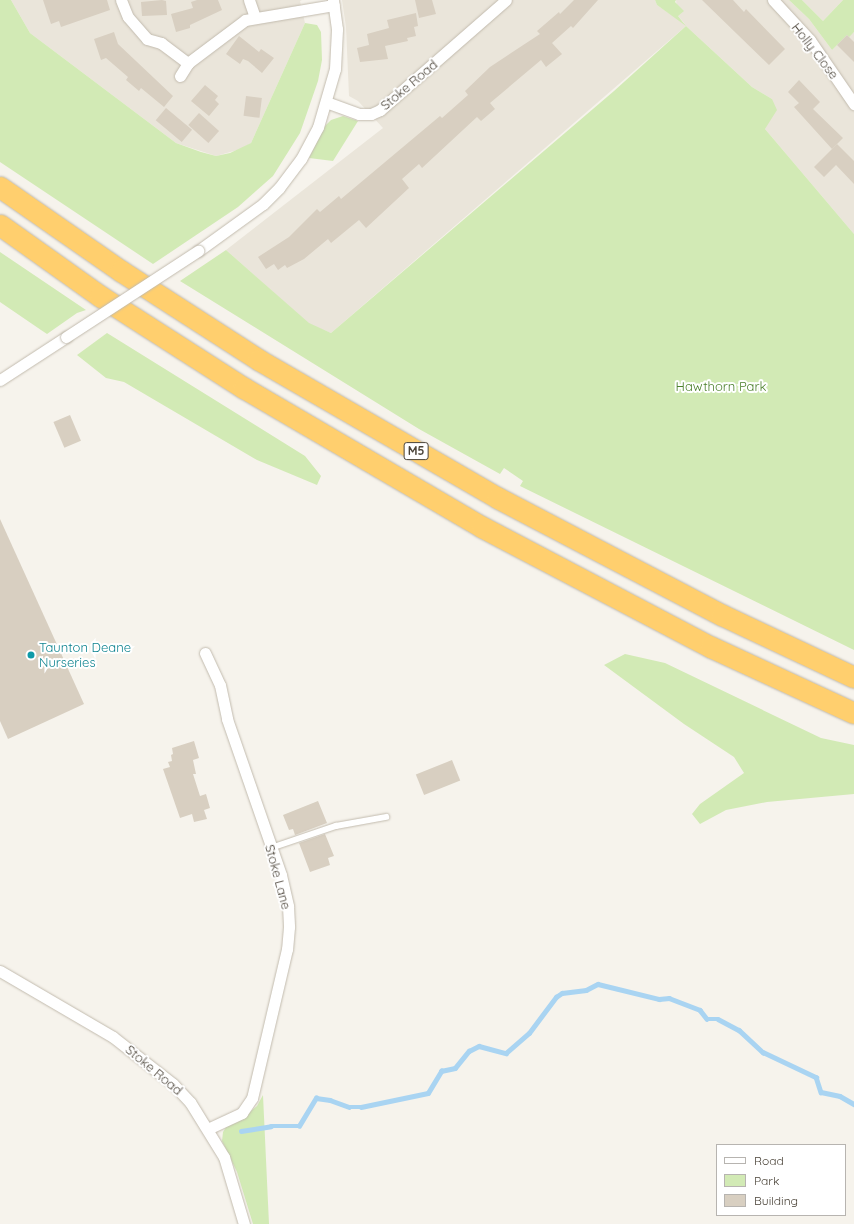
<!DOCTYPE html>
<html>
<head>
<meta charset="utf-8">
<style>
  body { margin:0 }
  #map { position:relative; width:854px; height:1224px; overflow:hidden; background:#f6f3ec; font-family:Quicksand,sans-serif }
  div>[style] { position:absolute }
  .residential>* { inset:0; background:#eae5da }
  .green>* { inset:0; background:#d2eab5 }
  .stream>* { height:4.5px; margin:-2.25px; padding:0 2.25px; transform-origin:2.25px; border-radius:2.25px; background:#a9d4f2 }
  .building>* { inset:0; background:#d8cfc1; transform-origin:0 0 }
  .roads { filter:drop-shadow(0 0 1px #c2bbae) drop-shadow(0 0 1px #c2bbae) }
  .service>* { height:5.5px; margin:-2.75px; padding:0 2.75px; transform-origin:2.75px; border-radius:2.75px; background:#fff }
  .minor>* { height:11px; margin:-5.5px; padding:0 5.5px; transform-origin:5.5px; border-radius:5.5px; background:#fff }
  .motorway>* { height:21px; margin:-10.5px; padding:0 10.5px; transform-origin:10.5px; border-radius:10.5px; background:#ffcf6e }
  .bridges { filter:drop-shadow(0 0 1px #c2bbae) drop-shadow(0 0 1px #c2bbae) }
  .minor-bridge>* { height:11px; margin:-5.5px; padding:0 5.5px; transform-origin:5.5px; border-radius:5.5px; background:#fff }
  .dots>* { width:11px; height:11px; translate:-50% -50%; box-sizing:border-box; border:2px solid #fff; border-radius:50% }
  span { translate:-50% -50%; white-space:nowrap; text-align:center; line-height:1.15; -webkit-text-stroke:4px #fff; paint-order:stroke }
  .shield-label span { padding:1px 3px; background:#fff; border:1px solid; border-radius:3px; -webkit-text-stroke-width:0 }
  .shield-label { font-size:12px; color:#4b4439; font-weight:700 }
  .street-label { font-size:13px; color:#4b4439 }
  .park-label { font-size:13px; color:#4a7f2a }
  .culture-label { font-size:13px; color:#0d838f }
  .left { translate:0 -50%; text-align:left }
  .legend { position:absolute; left:716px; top:1144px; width:130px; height:72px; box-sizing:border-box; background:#fff; border:1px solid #b7b4b0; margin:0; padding:5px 7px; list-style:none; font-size:12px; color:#4b4439 }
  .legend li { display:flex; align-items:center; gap:8px; height:20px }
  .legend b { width:20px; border:1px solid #b7b4b0 }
</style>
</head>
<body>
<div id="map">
  <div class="residential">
    <div style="clip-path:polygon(11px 0,302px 0,300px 1px,305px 23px,251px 143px,241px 149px,216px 156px,176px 143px,30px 33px)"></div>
    <div style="clip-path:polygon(342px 0,655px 0,657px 5px,685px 24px,678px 16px,676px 0,789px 0,809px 19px,832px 50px,847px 35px,849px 36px,854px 32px,854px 234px,765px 129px,772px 99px,752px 87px,686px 26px,331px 333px,309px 324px,226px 250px,383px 128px,358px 101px,349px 96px,346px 27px)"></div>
    <div style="clip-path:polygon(802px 0,843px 0,823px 21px)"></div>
  </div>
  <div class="green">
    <div style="clip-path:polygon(0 0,11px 0,30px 33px,176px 143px,201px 152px,216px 156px,230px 153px,251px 143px,305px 23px,317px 25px,321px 32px,322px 60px,318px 81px,300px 133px,273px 176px,238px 207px,153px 264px,0 162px)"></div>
    <div style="clip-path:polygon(655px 0,676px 0,675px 2px,684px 11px,678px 16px,686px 26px,752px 87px,772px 99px,777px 110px,765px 129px,854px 234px,854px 650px,520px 486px,523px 481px,504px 468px,500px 474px,419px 429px,180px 281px,226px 250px,309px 323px,331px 333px,614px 91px,686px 26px,657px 5px)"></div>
    <div style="clip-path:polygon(789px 0,802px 0,823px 21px,843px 0,854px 0,854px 32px,849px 37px,847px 35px,832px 50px,809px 19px)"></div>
    <div style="clip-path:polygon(343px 116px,358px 121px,333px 161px,309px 158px,324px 127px,331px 120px)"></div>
    <div style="clip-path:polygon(0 252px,86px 310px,77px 313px,47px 334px,41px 330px,0 302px)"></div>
    <div style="clip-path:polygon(107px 333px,305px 456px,321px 476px,317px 485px,257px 460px,124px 382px,106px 378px,77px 355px)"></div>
    <div style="clip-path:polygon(625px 654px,665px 663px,821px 738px,854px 745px,854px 794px,767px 802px,726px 810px,700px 824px,692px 814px,700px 804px,744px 773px,734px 757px,684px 724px,604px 665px)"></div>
    <div style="clip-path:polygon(263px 1095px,269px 1224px,253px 1224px,237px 1172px,222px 1141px,223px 1132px,228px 1124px,244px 1117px,257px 1106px)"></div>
  </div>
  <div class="stream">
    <div style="left:241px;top:1131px;width:30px;rotate:-9deg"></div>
    <div style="left:271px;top:1126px;width:28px"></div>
    <div style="left:299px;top:1126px;width:33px;rotate:-59deg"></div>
    <div style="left:316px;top:1098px;width:14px;rotate:8deg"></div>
    <div style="left:330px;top:1100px;width:20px;rotate:20deg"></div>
    <div style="left:349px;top:1107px;width:12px"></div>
    <div style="left:361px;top:1107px;width:68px;rotate:-11.8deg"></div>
    <div style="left:428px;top:1093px;width:26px;rotate:-59deg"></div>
    <div style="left:441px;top:1071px;width:14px;rotate:-12deg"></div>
    <div style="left:455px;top:1068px;width:22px;rotate:-51deg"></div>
    <div style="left:469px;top:1051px;width:11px;rotate:-27deg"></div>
    <div style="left:479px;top:1046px;width:28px;rotate:15deg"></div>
    <div style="left:506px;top:1053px;width:30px;rotate:-41deg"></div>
    <div style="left:529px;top:1033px;width:45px;rotate:-53.1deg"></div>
    <div style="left:556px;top:997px;width:7px;rotate:-34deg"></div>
    <div style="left:562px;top:993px;width:24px;rotate:-7deg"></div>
    <div style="left:586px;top:990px;width:13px;rotate:-27deg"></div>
    <div style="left:598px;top:984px;width:63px;rotate:13.8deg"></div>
    <div style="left:659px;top:999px;width:10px;rotate:-6deg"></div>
    <div style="left:669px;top:998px;width:33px;rotate:21deg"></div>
    <div style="left:700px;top:1010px;width:11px;rotate:52deg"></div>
    <div style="left:707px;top:1019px;width:11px"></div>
    <div style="left:718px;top:1019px;width:24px;rotate:28deg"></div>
    <div style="left:739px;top:1030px;width:33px;rotate:43deg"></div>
    <div style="left:763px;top:1052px;width:59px;rotate:25.3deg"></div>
    <div style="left:816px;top:1077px;width:16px;rotate:72deg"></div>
    <div style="left:821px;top:1092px;width:19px;rotate:12deg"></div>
    <div style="left:840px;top:1096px;width:16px;rotate:30deg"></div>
  </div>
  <div class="building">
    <div style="clip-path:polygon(43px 0,107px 0,110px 10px,61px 27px,59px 21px,51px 24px)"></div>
    <div style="clip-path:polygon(162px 0,166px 1px,167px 15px,142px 16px,141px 2px)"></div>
    <div style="clip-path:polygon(197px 0,218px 0,222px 10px,190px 25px,190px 28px,176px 32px,171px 14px,193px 8px,191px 2px)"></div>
    <div style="clip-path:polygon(415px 0,432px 0,436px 14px,419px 18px)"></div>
    <div style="clip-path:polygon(574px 0,598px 0,573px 28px,571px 26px,552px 43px,562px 54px,546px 67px,541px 60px,490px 103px,495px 109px,481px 121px,477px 117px,422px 168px,419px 164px,402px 179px,409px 188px,366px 228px,359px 220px,331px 243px,328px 239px,304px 259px,287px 268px,285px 265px,278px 270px,274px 264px,266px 269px,258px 257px,289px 237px,317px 209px,320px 212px,339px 196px,341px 199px,440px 116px,442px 118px,468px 95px,465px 91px,490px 67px,540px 34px,537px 31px,559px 12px,560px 14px)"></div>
    <div style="clip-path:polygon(702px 0,733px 0,744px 12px,746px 9px,785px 49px,769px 65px)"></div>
    <div style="clip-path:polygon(416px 13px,418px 26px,414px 27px,416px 36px,407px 38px,408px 41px,385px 46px,388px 59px,360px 62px,357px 48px,369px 45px,367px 34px,389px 28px,387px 20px)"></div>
    <div style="clip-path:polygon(114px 32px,118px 44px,173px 96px,164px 107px,141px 88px,139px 91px,126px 80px,128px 77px,106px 58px,101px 60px,94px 39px)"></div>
    <div style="clip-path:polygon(847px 35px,854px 42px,854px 62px,837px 45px)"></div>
    <div style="clip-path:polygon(239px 36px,259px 52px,261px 49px,274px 58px,262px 73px,248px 61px,243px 59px,240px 64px,226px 54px)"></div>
    <div style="clip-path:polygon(799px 80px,820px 102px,813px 109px,843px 138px,832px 149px,794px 107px,799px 103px,788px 92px)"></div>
    <div style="clip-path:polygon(205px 85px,218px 96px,215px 100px,219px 104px,209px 116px,191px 101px)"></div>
    <div style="left:246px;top:96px;width:16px;height:20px;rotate:7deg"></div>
    <div style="left:166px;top:108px;width:34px;height:16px;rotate:40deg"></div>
    <div style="left:199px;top:113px;width:27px;height:16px;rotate:42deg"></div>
    <div style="clip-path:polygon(837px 144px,854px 161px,854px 184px,836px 165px,824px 177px,814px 167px)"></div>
    <div style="left:70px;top:415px;width:28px;height:18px;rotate:67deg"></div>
    <div style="clip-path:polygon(0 519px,84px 704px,8px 739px,0 721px)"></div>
    <div style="clip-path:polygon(194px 741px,199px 758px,193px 760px,196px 774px,193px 774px,200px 796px,206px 794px,210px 808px,204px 810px,207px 819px,194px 822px,192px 814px,180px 818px,163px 769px,170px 767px,168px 762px,172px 761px,171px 755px,173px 754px,172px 748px)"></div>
    <div style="left:452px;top:760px;width:22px;height:39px;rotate:68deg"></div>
    <div style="clip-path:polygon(318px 801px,327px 823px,295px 835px,293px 829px,289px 830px,283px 815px)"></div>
    <div style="clip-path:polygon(325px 834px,334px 856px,328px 858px,330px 865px,310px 872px,299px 843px)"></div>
  </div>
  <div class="roads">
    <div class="service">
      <div style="left:271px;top:848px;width:69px;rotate:-18.7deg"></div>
      <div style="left:336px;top:826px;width:51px;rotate:-10.2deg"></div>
    </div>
    <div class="minor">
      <div style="left:121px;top:0;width:18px;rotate:68deg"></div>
      <div style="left:128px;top:17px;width:29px;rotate:49deg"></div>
      <div style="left:147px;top:39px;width:15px;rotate:16deg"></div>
      <div style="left:161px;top:43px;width:34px;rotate:37deg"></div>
      <div style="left:249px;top:0;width:18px;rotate:71deg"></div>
      <div style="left:773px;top:0;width:54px;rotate:47.2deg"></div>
      <div style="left:810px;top:40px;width:78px;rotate:55.5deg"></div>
      <div style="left:180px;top:76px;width:15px;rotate:-58deg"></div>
      <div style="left:188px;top:63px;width:71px;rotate:-37deg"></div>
      <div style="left:245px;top:20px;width:90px;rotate:-9.6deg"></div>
      <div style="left:326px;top:102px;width:35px;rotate:20deg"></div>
      <div style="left:359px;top:114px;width:12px"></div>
      <div style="left:371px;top:114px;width:10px;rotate:-24deg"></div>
      <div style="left:380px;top:110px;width:167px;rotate:-41.1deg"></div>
      <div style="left:198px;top:251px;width:80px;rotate:-35.9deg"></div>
      <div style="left:263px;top:204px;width:23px;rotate:-45deg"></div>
      <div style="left:279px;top:188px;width:36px;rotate:-53deg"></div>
      <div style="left:301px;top:159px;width:36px;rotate:-62deg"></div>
      <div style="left:318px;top:127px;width:60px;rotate:-73.7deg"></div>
      <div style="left:335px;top:69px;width:40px;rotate:-87.1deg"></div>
      <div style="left:337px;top:29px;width:29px;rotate:-98deg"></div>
      <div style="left:0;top:380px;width:79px;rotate:-33.1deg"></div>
      <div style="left:205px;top:653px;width:35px;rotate:65deg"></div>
      <div style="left:220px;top:685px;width:35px;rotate:78deg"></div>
      <div style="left:227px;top:719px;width:165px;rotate:70.9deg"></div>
      <div style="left:281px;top:875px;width:32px;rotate:77deg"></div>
      <div style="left:288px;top:906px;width:21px;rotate:87deg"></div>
      <div style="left:289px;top:927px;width:22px;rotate:95deg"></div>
      <div style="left:287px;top:949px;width:153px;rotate:103.2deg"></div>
      <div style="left:252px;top:1098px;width:18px;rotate:124deg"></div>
      <div style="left:242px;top:1113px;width:38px;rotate:155deg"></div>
      <div style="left:0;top:971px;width:131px;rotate:30.3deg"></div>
      <div style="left:113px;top:1037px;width:76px;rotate:38.1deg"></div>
      <div style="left:173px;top:1084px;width:25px;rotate:47deg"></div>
      <div style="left:190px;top:1102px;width:65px;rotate:58.3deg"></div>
      <div style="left:224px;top:1157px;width:70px;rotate:73.4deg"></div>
    </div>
    <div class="motorway">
      <div style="left:0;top:187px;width:147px;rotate:34.8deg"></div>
      <div style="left:121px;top:271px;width:164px;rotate:32.8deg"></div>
      <div style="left:259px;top:360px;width:276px;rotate:30deg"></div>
      <div style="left:498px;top:498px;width:253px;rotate:27.6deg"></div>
      <div style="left:722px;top:615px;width:146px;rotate:25.2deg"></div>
      <div style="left:0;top:225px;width:123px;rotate:35.4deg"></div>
      <div style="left:100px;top:296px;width:171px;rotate:32.6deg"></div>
      <div style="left:244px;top:388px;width:276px;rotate:30.3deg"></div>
      <div style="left:482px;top:527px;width:259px;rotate:27.7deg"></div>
      <div style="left:711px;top:647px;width:157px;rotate:24.8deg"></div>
    </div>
  </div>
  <div class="bridges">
    <div class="minor-bridge">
      <div style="left:66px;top:337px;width:158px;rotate:-33.1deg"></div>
    </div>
  </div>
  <div class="dots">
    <div style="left:31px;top:655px;background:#0f9aa8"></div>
  </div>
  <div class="shield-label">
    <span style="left:416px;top:451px">M5</span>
  </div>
  <div class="street-label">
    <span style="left:815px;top:51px;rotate:52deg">Holly Close</span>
    <span style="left:409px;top:85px;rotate:-40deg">Stoke Road</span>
    <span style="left:278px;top:877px;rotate:75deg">Stoke Lane</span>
    <span style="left:154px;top:1070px;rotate:40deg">Stoke Road</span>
  </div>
  <div class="park-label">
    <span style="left:721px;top:386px">Hawthorn Park</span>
  </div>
  <div class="culture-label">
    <span class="left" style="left:39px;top:655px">Taunton Deane<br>Nurseries</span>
  </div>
  <ul class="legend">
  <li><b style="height:5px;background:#fff"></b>Road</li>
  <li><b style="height:11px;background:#d2eab5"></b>Park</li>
  <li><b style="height:11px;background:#d8cfc1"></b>Building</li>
  </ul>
</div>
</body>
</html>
